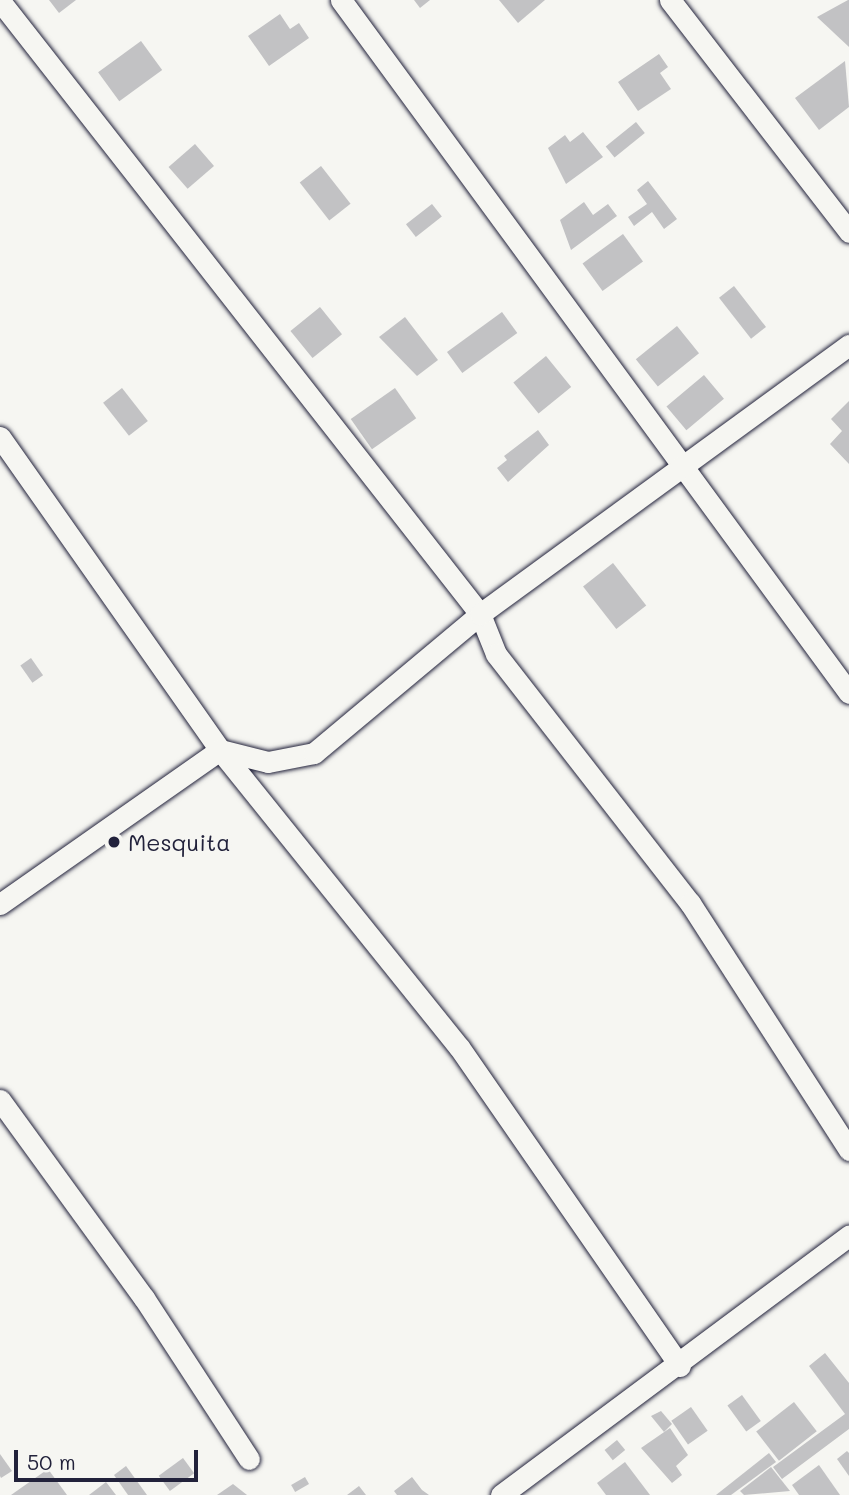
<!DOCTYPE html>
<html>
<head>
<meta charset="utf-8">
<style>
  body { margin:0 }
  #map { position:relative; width:849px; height:1495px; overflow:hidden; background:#f6f6f2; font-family:Mali,sans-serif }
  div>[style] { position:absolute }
  .building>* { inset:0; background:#c2c2c4; transform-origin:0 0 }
  .roads { filter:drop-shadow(0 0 2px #22223b) drop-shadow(0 0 2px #22223b) }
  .minor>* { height:21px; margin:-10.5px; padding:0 10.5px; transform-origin:10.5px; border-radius:10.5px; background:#f6f6f2 }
  .dots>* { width:19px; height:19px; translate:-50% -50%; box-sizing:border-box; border:4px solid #f6f6f2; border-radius:50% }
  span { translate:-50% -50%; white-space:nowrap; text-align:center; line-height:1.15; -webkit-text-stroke:7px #f6f6f2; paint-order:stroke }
  .poi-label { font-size:23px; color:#22223b }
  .left { translate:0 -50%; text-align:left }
  .scale { position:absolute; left:14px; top:1450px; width:184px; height:32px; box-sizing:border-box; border:4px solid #22223b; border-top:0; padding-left:9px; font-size:21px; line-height:24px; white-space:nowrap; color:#22223b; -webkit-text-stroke:5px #f6f6f2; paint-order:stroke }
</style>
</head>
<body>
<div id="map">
  <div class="building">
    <div style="clip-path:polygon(49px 0,76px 0,59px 13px)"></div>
    <div style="clip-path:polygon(414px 0,430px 0,420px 8px)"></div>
    <div style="clip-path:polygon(499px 0,545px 0,518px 23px)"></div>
    <div style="clip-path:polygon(848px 0,849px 0,849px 47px,817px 17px)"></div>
    <div style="clip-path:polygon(280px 14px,290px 29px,299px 23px,309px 38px,269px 66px,248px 36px)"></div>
    <div style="left:141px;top:41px;width:36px;height:53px;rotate:54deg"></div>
    <div style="clip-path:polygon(659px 54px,668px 67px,660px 73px,671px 89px,638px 111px,618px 82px)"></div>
    <div style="clip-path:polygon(845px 61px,849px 107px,819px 130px,795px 98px)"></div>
    <div style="left:636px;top:122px;width:14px;height:39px;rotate:51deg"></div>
    <div style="clip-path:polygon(583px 132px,603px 157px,566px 184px,548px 148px,565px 135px,570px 142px)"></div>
    <div style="left:195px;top:144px;width:29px;height:35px;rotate:49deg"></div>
    <div style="left:321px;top:166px;width:48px;height:27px;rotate:52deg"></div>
    <div style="clip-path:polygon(648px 181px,677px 219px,664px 229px,652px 212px,634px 226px,628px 217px,647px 204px,637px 190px)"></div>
    <div style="clip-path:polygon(584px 202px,593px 215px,608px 204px,617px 216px,571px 250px,560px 220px)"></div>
    <div style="left:432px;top:204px;width:16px;height:33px;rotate:52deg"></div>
    <div style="left:623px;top:234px;width:34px;height:50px;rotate:54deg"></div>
    <div style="left:734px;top:286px;width:52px;height:19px;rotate:52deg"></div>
    <div style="left:320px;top:307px;width:35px;height:38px;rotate:51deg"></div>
    <div style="left:502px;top:312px;width:26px;height:68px;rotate:54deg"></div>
    <div style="clip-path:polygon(405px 317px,438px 360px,417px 376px,379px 337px)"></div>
    <div style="left:677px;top:326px;width:35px;height:53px;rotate:51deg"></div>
    <div style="left:546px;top:356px;width:40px;height:42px;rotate:51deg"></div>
    <div style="left:704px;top:375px;width:31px;height:49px;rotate:50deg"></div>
    <div style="left:122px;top:388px;width:42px;height:24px;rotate:52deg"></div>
    <div style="left:395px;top:388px;width:37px;height:54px;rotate:55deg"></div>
    <div style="clip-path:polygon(849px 401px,849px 464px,830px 444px,842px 431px,831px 419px)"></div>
    <div style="clip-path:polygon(538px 430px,549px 445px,508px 482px,497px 468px,507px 460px,504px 456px)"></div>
    <div style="left:613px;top:563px;width:54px;height:38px;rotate:52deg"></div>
    <div style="left:31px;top:658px;width:21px;height:13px;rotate:55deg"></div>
    <div style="clip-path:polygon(825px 1353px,849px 1383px,849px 1429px,782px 1479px,773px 1467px,845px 1414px,809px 1366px)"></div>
    <div style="left:742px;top:1395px;width:32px;height:18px;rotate:54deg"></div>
    <div style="left:794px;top:1402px;width:37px;height:48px;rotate:52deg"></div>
    <div style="left:691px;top:1407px;width:29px;height:24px;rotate:55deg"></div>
    <div style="clip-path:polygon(661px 1411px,672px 1424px,664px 1432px,651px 1416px)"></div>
    <div style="clip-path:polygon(670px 1428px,688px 1455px,676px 1466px,682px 1475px,672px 1483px,641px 1448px)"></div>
    <div style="left:617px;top:1440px;width:13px;height:16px;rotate:51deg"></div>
    <div style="clip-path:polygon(847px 1451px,849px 1453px,849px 1476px,837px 1459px)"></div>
    <div style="clip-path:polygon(769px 1453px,776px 1462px,731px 1495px,716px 1495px)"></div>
    <div style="clip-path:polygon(0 1454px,12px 1471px,1px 1478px,0 1476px)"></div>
    <div style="left:183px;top:1458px;width:19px;height:30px;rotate:54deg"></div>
    <div style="clip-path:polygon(625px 1462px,650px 1495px,606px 1495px,597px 1483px)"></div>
    <div style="clip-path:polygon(819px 1465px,840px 1495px,799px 1495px,792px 1485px)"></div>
    <div style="clip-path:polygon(126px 1466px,147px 1495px,128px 1495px,114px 1475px)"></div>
    <div style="clip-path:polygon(771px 1467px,790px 1491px,744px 1495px,740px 1491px)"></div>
    <div style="clip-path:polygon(48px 1469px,67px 1495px,11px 1495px)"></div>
    <div style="left:305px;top:1477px;width:8px;height:16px;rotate:60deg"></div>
    <div style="clip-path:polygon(412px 1477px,422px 1490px,429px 1495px,397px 1495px,394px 1491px)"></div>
    <div style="clip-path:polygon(106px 1482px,116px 1495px,89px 1495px)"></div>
    <div style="clip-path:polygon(233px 1484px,247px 1495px,217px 1495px)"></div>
    <div style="clip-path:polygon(359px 1486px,366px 1495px,347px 1495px)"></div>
  </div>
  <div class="roads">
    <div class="minor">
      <div style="left:341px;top:0;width:859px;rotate:53.76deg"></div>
      <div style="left:670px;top:0;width:293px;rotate:52.3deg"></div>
      <div style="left:0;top:1px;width:779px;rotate:51.94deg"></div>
      <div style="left:480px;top:614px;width:43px;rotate:68.2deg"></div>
      <div style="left:496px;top:654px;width:316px;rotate:52.1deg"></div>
      <div style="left:690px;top:903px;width:294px;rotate:57.2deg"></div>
      <div style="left:0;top:437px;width:383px;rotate:54.9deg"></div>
      <div style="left:220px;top:750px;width:381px;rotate:51.2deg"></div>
      <div style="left:459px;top:1047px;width:388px;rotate:55.3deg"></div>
      <div style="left:0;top:904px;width:269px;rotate:-35deg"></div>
      <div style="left:220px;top:750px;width:49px;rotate:14deg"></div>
      <div style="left:268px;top:762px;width:47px;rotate:-11.1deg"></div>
      <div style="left:314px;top:753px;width:217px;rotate:-39.9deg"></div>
      <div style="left:480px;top:614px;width:457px;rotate:-36.1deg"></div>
      <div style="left:0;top:1100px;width:245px;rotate:54deg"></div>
      <div style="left:144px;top:1298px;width:192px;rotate:56.9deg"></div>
      <div style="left:501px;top:1495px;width:434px;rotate:-36.7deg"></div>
    </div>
  </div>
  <div class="dots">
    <div style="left:114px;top:842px;background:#22223b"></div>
  </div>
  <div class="poi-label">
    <span class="left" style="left:128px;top:842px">Mesquita</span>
  </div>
  <div class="scale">50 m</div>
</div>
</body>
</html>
